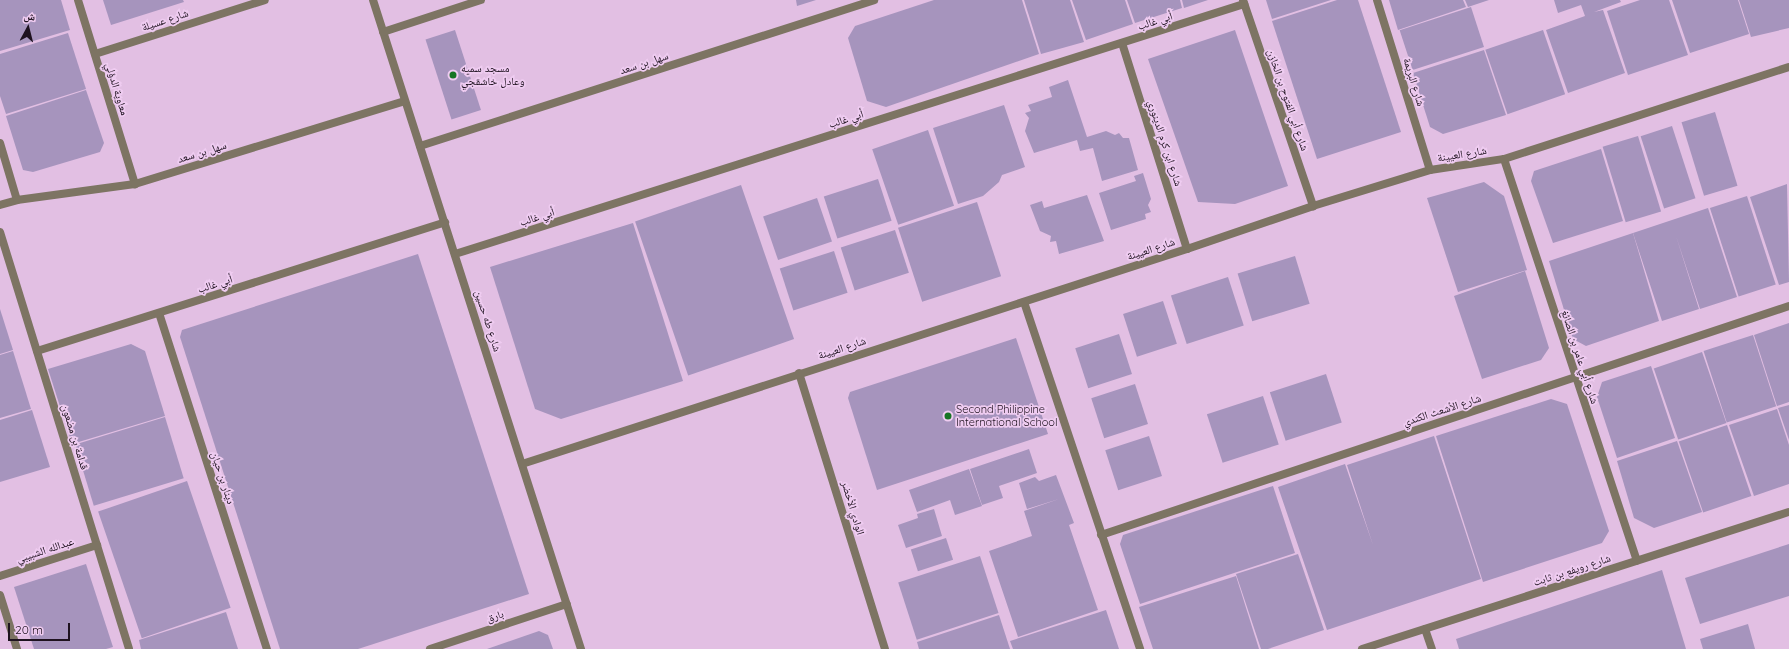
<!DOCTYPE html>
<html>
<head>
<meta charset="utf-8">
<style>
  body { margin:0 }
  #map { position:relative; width:1789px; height:649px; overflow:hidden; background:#e2bfe3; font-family:Quicksand,"Noto Naskh Arabic",sans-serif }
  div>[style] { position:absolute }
  .building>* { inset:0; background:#a694bd; transform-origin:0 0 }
  .street>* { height:8px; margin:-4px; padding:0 4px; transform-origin:4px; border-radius:4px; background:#7d7463 }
  .dots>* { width:11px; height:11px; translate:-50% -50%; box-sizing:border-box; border:2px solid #efccf1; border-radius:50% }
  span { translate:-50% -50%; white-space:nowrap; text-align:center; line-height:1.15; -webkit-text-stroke:3.5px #efccf1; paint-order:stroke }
  .street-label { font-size:11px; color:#1e121f }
  .poi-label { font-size:11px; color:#1e121f }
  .left { translate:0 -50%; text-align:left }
  .north { position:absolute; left:8px; top:8px; width:40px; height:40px; -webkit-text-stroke:3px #efccf1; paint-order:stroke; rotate:7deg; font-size:11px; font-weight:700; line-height:16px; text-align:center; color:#1e121f }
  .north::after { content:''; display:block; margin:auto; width:14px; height:18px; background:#1e121f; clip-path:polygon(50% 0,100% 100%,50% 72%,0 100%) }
  .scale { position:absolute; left:8px; top:623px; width:62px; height:18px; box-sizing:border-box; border:2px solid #1e121f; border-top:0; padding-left:5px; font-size:12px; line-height:14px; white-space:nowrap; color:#1e121f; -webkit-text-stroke:3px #efccf1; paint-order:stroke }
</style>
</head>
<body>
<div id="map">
  <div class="building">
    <div style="clip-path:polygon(0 0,61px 0,70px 30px,0 51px)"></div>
    <div style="clip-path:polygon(103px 0,183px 0,184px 2px,111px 25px)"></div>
    <div style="clip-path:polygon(796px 0,816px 0,797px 6px)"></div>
    <div style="clip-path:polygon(934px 0,1022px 0,1039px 54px,886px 107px,867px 101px,848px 38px,855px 26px)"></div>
    <div style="clip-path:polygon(1024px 0,1070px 0,1084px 42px,1041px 54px)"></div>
    <div style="clip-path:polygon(1072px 0,1125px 0,1133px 24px,1086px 40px)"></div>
    <div style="clip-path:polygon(1127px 0,1180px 0,1182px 8px,1135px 23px)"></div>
    <div style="clip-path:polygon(1182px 0,1208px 0,1184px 8px)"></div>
    <div style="clip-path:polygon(1266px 0,1331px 0,1272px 19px)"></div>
    <div style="clip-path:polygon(1337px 0,1358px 0,1401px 132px,1317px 159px,1272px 21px)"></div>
    <div style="clip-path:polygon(1389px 0,1463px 0,1466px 7px,1398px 30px)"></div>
    <div style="clip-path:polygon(1465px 0,1489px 0,1468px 7px)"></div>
    <div style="clip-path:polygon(1554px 0,1620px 0,1621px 2px,1594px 12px,1603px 10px,1625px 73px,1568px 93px,1546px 30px,1585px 16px,1581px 5px,1558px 13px)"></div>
    <div style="clip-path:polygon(1640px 0,1669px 0,1688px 55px,1628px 75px,1607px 11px)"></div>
    <div style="clip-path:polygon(1672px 0,1738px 0,1749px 34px,1690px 53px)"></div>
    <div style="clip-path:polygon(1739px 0,1789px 0,1789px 28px,1751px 37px)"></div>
    <div style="left:1471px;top:7px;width:42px;height:75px;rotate:72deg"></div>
    <div style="left:455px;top:30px;width:84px;height:31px;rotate:72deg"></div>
    <div style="clip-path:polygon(1235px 30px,1288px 186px,1235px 204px,1198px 202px,1148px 59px)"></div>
    <div style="left:1543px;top:30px;width:68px;height:61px;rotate:71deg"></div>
    <div style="clip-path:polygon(68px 33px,86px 89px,6px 114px,0 96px,0 54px)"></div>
    <div style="clip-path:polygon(1484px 50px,1506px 115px,1443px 134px,1430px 127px,1413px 73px)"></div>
    <div style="clip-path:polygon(1068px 80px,1087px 137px,1106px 131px,1115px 135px,1119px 133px,1123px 138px,1129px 138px,1138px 170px,1102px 181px,1093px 148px,1080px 151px,1077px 140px,1034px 153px,1025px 131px,1029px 118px,1025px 113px,1031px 111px,1028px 105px,1052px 97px,1049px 87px)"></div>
    <div style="clip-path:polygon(86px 90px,104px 143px,100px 152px,33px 172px,23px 170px,6px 116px)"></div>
    <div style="clip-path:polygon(1004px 105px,1025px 167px,1002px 175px,999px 182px,983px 196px,958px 204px,933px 128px)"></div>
    <div style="left:1715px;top:112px;width:77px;height:35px;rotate:73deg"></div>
    <div style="left:1672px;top:126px;width:76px;height:33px;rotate:72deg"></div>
    <div style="left:928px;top:130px;width:80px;height:59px;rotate:71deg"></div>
    <div style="left:1638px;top:136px;width:79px;height:37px;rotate:73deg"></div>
    <div style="clip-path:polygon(1601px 149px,1623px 221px,1553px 243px,1531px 181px,1534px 171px)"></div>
    <div style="clip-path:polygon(1143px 173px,1151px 199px,1148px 205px,1151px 212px,1145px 214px,1146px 219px,1111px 230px,1099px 193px,1136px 181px,1134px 176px)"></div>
    <div style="left:878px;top:179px;width:44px;height:57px;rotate:72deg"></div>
    <div style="clip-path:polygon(1484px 182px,1504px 196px,1527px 270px,1458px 292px,1427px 198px)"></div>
    <div style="clip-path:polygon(1787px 184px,1789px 282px,1779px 285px,1750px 197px)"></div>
    <div style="left:741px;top:185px;width:163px;height:112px;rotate:71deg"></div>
    <div style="clip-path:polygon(1087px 195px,1104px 241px,1059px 254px,1056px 241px,1050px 242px,1051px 236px,1040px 231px,1030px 205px,1042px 201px,1044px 208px)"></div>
    <div style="left:1747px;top:196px;width:93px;height:39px;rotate:72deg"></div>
    <div style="left:817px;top:198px;width:46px;height:57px;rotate:71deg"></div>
    <div style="left:977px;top:202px;width:78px;height:83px;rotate:72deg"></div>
    <div style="clip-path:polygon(1708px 208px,1737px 297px,1700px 309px,1676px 236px,1699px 309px,1662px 321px,1633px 233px)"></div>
    <div style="clip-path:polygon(633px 223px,683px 381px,561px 419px,535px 409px,490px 267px)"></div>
    <div style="left:895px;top:230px;width:45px;height:57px;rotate:72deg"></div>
    <div style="clip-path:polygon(1633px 233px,1659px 321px,1586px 346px,1573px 339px,1549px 261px)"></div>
    <div style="left:834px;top:251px;width:44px;height:57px;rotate:72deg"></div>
    <div style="clip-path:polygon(418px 254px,529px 594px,358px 649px,280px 649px,180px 337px,182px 330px)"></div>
    <div style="left:1295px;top:256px;width:50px;height:60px;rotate:73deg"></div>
    <div style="clip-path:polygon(1525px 271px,1549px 348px,1541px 360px,1482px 379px,1454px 296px)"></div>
    <div style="left:1228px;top:277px;width:51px;height:60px;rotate:72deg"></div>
    <div style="left:1163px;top:301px;width:45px;height:42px;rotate:72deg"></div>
    <div style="clip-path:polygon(0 309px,13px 350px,0 354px)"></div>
    <div style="clip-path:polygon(1789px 323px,1789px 402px,1777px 406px,1754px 335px)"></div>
    <div style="left:1119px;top:334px;width:42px;height:46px;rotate:72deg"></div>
    <div style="left:1753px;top:335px;width:75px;height:52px;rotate:72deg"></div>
    <div style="clip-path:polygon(1016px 338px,1048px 434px,877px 490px,848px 398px,850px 392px)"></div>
    <div style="clip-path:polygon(131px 344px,145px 351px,165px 416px,72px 444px,48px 369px)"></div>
    <div style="clip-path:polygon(13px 351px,31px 409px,0 418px,0 355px)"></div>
    <div style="left:1702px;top:352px;width:75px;height:51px;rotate:71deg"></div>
    <div style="clip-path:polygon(1651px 366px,1675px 438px,1617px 458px,1597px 397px,1602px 382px)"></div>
    <div style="left:1326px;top:374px;width:51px;height:59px;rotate:72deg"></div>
    <div style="left:1135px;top:384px;width:42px;height:46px;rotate:72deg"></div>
    <div style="left:1263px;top:396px;width:51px;height:59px;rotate:72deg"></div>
    <div style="clip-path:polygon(1551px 399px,1567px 404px,1609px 531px,1602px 543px,1483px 582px,1436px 436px)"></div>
    <div style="clip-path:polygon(1789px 405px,1789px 440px,1778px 408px)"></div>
    <div style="clip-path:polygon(1777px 409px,1789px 445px,1789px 484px,1754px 496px,1729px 425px)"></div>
    <div style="clip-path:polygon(32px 410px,50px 467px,0 482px,0 420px)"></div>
    <div style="left:165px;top:417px;width:64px;height:94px;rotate:73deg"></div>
    <div style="left:1727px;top:425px;width:75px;height:51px;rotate:71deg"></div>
    <div style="left:1149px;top:436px;width:42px;height:46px;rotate:72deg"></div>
    <div style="clip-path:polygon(1434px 436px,1481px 579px,1327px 630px,1278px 487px,1345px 464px,1373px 545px,1347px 465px)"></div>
    <div style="clip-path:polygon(1677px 441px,1702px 512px,1654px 528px,1634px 518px,1617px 461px)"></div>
    <div style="clip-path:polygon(1029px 449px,1037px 473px,999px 486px,1003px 498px,982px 505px,970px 469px)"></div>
    <div style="clip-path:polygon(969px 469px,982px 506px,955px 515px,950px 500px,917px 512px,909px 490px)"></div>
    <div style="clip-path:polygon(1056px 475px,1074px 523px,1069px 525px,1098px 610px,1018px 637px,989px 551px,1032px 536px,1024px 511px,1059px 499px,1027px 509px,1019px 483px,1035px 477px,1039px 481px)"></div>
    <div style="left:187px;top:481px;width:134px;height:94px;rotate:71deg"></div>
    <div style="clip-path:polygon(1273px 486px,1295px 553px,1140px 604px,1120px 544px,1123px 535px)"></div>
    <div style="clip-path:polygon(934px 509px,942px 536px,906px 548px,898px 525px,918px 518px,917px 514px)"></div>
    <div style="left:946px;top:538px;width:23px;height:37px;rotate:72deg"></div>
    <div style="clip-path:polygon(1789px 544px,1789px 596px,1700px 624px,1685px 578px)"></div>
    <div style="clip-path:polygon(1298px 554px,1324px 630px,1268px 649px,1261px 649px,1236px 574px)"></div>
    <div style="left:980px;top:556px;width:60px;height:86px;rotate:72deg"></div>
    <div style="clip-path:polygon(86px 564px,113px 647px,106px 649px,34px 649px,14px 587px)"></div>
    <div style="clip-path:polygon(1662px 570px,1686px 649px,1459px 649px,1456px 639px)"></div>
    <div style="clip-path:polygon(1236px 576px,1259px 649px,1153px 649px,1139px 607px)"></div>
    <div style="clip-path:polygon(1106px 610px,1119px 649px,1013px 649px,1010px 641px)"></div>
    <div style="clip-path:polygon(226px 612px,238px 649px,141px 649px,139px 640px)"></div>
    <div style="clip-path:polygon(999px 615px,1010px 649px,919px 649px,917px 642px)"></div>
    <div style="clip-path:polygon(1748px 624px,1755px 649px,1703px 649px,1700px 639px)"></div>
    <div style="clip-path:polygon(539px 631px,548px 635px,553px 649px,487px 649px)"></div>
  </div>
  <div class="street">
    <div style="left:78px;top:0;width:193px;rotate:72.8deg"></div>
    <div style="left:373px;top:0;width:682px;rotate:72.23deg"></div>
    <div style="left:1243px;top:0;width:218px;rotate:71.2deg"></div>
    <div style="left:1377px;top:0;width:178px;rotate:72.7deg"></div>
    <div style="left:383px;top:32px;width:103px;rotate:-18.1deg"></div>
    <div style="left:1122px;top:43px;width:216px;rotate:72.5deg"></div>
    <div style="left:95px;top:54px;width:178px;rotate:-17.6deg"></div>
    <div style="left:0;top:143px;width:59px;rotate:73.4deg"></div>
    <div style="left:420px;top:146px;width:477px;rotate:-17.8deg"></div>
    <div style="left:1504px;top:159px;width:423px;rotate:71.7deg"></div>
    <div style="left:0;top:205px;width:18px;rotate:-16deg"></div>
    <div style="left:17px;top:200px;width:119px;rotate:-7.7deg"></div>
    <div style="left:135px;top:184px;width:282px;rotate:-17.1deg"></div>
    <div style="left:0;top:232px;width:436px;rotate:72.8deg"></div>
    <div style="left:455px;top:254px;width:828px;rotate:-17.58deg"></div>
    <div style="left:1024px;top:302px;width:366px;rotate:71.5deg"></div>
    <div style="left:159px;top:313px;width:353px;rotate:72.2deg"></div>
    <div style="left:37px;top:351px;width:428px;rotate:-17.5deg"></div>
    <div style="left:799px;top:373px;width:289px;rotate:72.7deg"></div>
    <div style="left:522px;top:464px;width:699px;rotate:-17.92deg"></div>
    <div style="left:1187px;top:249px;width:133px;rotate:-18.8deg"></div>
    <div style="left:1313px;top:206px;width:122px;rotate:-17.1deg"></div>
    <div style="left:1430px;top:170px;width:75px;rotate:-8.5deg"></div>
    <div style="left:1504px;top:159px;width:299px;rotate:-17.9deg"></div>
    <div style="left:1101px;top:535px;width:725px;rotate:-18.41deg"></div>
    <div style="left:0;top:576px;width:102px;rotate:-17.7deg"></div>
    <div style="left:0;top:595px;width:57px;rotate:72.5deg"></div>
    <div style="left:1425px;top:629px;width:21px;rotate:71deg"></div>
    <div style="left:430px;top:649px;width:144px;rotate:-18.2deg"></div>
    <div style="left:1362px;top:649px;width:448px;rotate:-17.8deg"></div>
  </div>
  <div class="dots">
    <div style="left:453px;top:75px;background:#177524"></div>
    <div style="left:948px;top:416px;background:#177524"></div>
  </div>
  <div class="street-label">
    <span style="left:165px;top:20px;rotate:-18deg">شارع عسيلة</span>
    <span style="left:1155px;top:21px;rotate:-18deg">أبي غالب</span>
    <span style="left:644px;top:63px;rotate:-18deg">سهل بن سعد</span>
    <span style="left:1414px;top:82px;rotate:73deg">شارع البريمة</span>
    <span style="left:117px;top:89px;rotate:73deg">معاوية الدؤلي</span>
    <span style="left:1288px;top:100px;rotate:71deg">شارع أبي الفتوح بن الخازن</span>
    <span style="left:846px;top:119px;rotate:-18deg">أبي غالب</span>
    <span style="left:1165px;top:143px;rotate:72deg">شارع ابن كرم الدينوري</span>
    <span style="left:202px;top:152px;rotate:-17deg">سهل بن سعد</span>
    <span style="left:1462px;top:154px;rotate:-9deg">شارع العيينة</span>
    <span style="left:537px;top:217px;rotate:-18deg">أبي غالب</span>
    <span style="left:1151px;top:249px;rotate:-18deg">شارع العيينة</span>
    <span style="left:215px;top:284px;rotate:-18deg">أبي غالب</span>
    <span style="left:488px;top:321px;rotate:72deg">شارع طه حسين</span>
    <span style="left:842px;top:348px;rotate:-18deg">شارع العيينة</span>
    <span style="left:1580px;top:357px;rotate:72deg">شارع أبي عامر بن الصائغ</span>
    <span style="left:1442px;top:410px;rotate:-18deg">شارع الأشعث الكندي</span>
    <span style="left:75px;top:437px;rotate:73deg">قدامة بن مضعون</span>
    <span style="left:223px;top:478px;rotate:72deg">دينار بن حيان</span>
    <span style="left:853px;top:508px;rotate:73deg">الوادي الأخضر</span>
    <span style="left:45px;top:550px;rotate:-18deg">عبدالله الشبيبي</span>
    <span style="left:1572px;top:570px;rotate:-18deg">شارع رويفع بن ثابت</span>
    <span style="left:495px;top:616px;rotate:-18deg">بارق</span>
  </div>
  <div class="poi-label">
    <span class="left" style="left:461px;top:75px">مسجد سميه<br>وعادل خاشقجي</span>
    <span class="left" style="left:956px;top:416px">Second Philippine<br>International School</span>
  </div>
  <div class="north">ش</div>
  <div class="scale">20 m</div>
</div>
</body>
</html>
